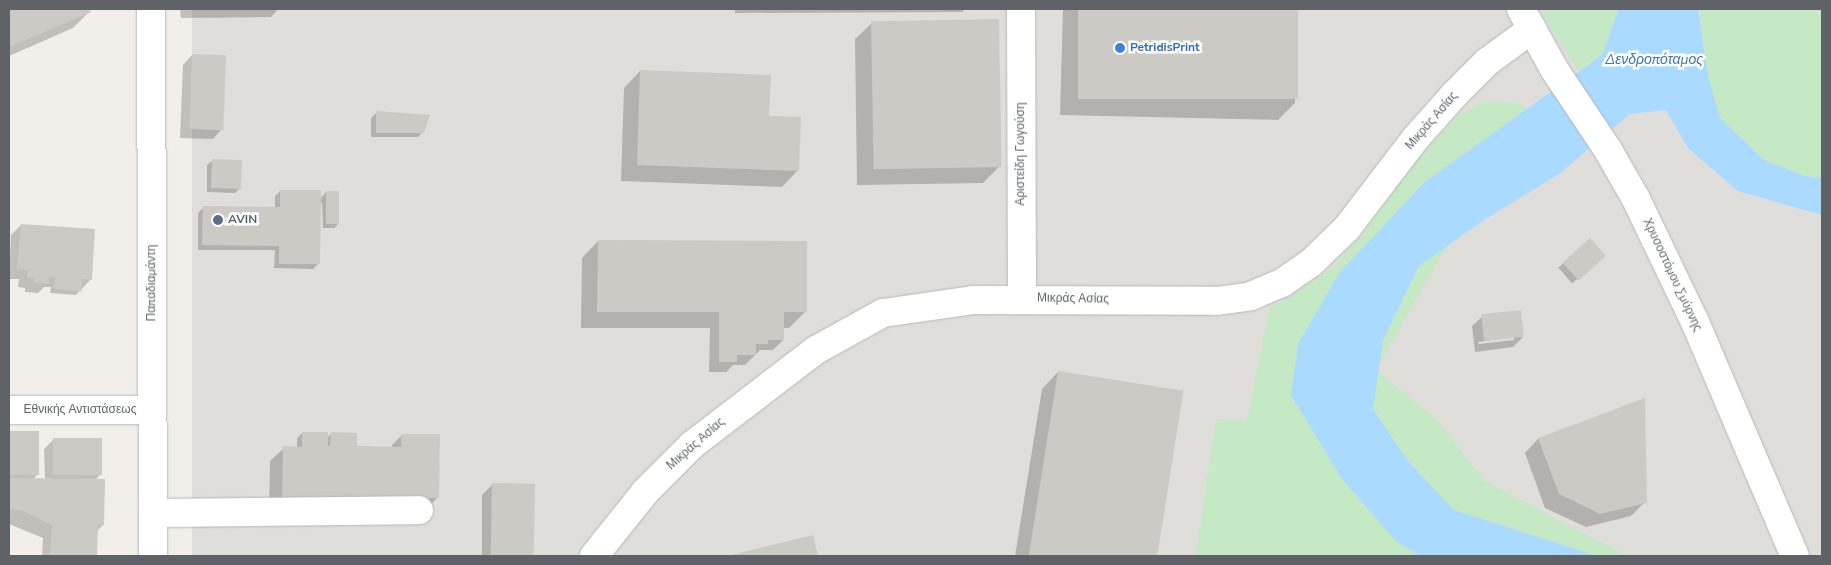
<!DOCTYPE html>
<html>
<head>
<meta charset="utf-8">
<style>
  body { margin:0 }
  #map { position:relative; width:1831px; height:565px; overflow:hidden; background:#f1efe8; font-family:"Nunito Sans",sans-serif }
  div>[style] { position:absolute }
  .industrial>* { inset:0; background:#e0deda; transform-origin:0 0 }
  .green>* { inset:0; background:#c5e8c5 }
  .water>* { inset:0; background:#aadaff }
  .shadow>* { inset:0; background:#0003; transform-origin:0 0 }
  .building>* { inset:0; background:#cccac5; transform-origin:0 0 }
  .roads { filter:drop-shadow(0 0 1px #b5b8bc) drop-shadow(0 0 1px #b5b8bc) }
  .minor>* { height:28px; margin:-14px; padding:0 14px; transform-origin:14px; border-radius:14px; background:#fff }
  .dots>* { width:14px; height:14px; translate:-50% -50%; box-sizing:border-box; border:2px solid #fff; border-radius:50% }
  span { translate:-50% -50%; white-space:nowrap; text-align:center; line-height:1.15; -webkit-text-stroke:5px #fff; paint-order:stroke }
  .shop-label { font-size:12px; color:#366cbe; font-weight:700 }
  .left { translate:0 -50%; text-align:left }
  .street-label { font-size:12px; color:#5f6368 }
  .service-label { font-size:12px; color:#4e5e75; font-weight:700 }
  .water-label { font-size:14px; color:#4174aa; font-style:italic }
  .frame { position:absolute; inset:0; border:10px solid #5f6368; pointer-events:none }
</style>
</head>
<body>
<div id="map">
  <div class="industrial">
    <div style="left:192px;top:9px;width:1630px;height:547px"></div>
  </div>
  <div class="green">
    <div style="clip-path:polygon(1540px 9px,1619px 9px,1602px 55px,1578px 71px)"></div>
    <div style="clip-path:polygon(1699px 9px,1822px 9px,1822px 178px,1804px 176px,1764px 160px,1720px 118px,1708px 76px)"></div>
    <div style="clip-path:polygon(1514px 102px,1526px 108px,1376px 370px,1435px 418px,1485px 481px,1627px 556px,1196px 556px,1216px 419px,1247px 421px,1270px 306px,1285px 300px,1331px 269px,1364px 233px,1410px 167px,1460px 114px,1482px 103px)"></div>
  </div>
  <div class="water">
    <div style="clip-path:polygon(1619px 9px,1698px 9px,1708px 76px,1720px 118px,1764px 160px,1804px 176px,1822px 178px,1822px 215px,1738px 191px,1688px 148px,1666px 110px,1630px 114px,1559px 174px,1484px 220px,1419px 266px,1383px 340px,1373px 409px,1407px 460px,1454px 510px,1597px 556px,1420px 556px,1395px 540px,1342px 479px,1291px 395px,1298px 344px,1340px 272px,1425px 182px,1602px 55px)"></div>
  </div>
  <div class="shadow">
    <div style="clip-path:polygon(9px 9px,88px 9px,89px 12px,73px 28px,9px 56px)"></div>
    <div style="clip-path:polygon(180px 9px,278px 9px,271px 17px,181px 18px)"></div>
    <div style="clip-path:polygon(735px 9px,965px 9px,962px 12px,735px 13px)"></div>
    <div style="clip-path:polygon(1063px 9px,1297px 9px,1295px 103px,1278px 120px,1060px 115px)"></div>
    <div style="clip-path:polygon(872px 23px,1000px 166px,983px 183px,857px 185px,855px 39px)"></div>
    <div style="clip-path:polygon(192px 55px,222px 129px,213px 139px,180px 138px,183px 65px)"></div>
    <div style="clip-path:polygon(640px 71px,768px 117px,798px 170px,782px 187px,621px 181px,624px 88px)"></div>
    <div style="clip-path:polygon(376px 113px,423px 132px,418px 137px,371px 137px,371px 118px)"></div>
    <div style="clip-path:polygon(212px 161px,240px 188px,235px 193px,207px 192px,207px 165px)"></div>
    <div style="clip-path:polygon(280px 191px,320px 199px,326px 192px,339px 223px,334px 228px,323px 228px,322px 203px,319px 203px,318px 264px,313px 269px,274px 268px,275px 250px,198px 250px,198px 213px,203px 208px,275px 208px,275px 196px)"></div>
    <div style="clip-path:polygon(21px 225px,91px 279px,76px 295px,50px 293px,51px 287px,44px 287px,38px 293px,25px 292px,25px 288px,18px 287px,19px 279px,9px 279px,11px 235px)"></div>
    <div style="left:1590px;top:240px;width:21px;height:42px;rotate:49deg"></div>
    <div style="clip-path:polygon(598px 241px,805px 312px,789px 328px,783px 328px,783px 340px,773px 350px,760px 350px,745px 365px,733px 365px,726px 372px,709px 372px,710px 328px,581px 328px,582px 258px)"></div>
    <div style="clip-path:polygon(evenodd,1482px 317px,1523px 337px,1513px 347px,1475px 352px,1472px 326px,1482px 317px,1514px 337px,1514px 340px,1479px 344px,1478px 342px,1514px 337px)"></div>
    <div style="clip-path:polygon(1058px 372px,1183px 391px,1156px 556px,1015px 556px,1042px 389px)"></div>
    <div style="clip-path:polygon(1644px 400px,1645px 502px,1631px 516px,1586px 527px,1545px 508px,1525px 453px,1538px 439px)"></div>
    <div style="clip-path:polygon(9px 432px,37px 432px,38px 474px,32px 480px,45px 480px,44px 449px,54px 439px,101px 474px,95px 480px,103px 525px,97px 531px,96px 556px,42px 556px,43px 538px,9px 524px)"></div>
    <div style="clip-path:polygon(302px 433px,327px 438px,331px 434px,355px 446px,392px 448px,392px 445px,402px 435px,437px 498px,427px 508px,269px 517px,270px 461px,284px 448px,297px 448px,297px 438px)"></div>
    <div style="clip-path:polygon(492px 485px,534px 485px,533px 556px,482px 556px,482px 495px)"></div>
    <div style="clip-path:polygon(812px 537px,816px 556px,729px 556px)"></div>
  </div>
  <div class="building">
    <div style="clip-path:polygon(9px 9px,89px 9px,91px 12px,9px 47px)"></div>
    <div style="left:1078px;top:9px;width:220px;height:90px"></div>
    <div style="left:999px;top:19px;width:148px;height:128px;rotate:89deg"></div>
    <div style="left:192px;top:54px;width:34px;height:75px;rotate:2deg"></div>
    <div style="clip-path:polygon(640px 70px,771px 75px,769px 116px,801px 117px,799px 171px,637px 165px)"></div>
    <div style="clip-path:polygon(376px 111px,430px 115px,424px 133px,376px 133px)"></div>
    <div style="left:212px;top:159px;width:30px;height:29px;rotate:2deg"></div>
    <div style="clip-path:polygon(280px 190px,321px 190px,320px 264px,279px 264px,279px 246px,202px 245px,203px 206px,280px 207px)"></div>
    <div style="left:326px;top:191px;width:13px;height:33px"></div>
    <div style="clip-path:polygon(21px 224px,95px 229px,92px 280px,82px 279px,82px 291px,54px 289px,55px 278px,49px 277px,49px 284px,34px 283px,35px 278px,27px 278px,28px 270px,17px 269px)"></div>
    <div style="left:1590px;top:238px;width:24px;height:37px;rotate:48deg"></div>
    <div style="clip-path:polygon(598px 240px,807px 241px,807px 312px,784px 312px,784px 340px,768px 340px,768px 344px,756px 344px,756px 355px,737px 355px,737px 362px,719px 362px,719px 312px,597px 312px)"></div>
    <div style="left:1521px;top:310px;width:27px;height:40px;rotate:84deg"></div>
    <div style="left:1058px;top:371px;width:127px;height:187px;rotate:9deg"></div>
    <div style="clip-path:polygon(1645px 398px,1647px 503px,1600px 514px,1559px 494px,1538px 438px)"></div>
    <div style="left:9px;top:431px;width:30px;height:44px"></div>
    <div style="clip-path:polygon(302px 432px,328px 432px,328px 446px,330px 446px,331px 432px,357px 433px,357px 446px,401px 447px,401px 434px,440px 434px,439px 498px,400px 498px,282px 503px,283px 446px,302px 447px)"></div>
    <div style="left:53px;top:438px;width:49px;height:37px"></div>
    <div style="clip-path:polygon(9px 478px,105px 479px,104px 525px,98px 525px,97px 556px,50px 556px,52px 525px,24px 511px,9px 509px)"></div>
    <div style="left:492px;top:483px;width:43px;height:73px;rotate:1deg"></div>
    <div style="clip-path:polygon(813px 535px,818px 556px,727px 556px)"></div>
  </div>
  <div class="roads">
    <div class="minor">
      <div style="left:151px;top:9px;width:547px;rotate:89.79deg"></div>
      <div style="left:1021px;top:9px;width:289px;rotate:89.8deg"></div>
      <div style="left:1521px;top:9px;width:68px;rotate:61.2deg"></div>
      <div style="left:1554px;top:69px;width:97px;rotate:56.3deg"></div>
      <div style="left:1608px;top:150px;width:56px;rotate:60.3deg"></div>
      <div style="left:1636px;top:199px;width:136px;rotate:64.4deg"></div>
      <div style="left:1695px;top:322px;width:254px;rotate:66.9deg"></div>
      <div style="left:9px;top:410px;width:143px"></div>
      <div style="left:153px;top:513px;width:266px;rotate:-0.6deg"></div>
      <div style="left:594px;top:556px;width:82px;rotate:-51.4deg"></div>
      <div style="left:645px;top:492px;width:66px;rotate:-45deg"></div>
      <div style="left:692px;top:445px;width:156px;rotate:-37.5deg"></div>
      <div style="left:816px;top:350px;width:77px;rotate:-28.9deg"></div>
      <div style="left:883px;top:313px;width:91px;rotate:-8.2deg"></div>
      <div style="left:973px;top:300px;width:244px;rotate:0.2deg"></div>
      <div style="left:1217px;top:301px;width:34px;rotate:-8deg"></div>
      <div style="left:1251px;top:296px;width:34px;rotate:-23deg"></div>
      <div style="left:1282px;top:283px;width:35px;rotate:-35deg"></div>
      <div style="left:1311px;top:263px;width:50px;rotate:-44.2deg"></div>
      <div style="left:1347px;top:228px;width:112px;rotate:-52.6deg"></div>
      <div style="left:1415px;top:139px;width:59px;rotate:-48.4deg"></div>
      <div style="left:1454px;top:95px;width:47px;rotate:-45deg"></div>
      <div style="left:1487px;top:62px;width:56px;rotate:-36.3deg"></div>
    </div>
  </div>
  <div class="dots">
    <div style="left:1120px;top:48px;background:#3f7fe0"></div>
    <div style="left:218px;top:220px;background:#5c6f8a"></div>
  </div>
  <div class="shop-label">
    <span class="left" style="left:1130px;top:48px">PetridisPrint</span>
  </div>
  <div class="street-label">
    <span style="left:1432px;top:121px;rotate:-49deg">Μικράς Ασίας</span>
    <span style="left:1021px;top:154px;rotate:-90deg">Αριστείδη Γωγούση</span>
    <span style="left:1672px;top:275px;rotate:65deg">Χρυσοστόμου Σμύρνης</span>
    <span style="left:152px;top:283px;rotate:-90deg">Παπαδιαμάντη</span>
    <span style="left:1073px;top:299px;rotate:1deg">Μικράς Ασίας</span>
    <span style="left:80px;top:410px">Εθνικής Αντιστάσεως</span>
    <span style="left:696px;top:444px;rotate:-41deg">Μικράς Ασίας</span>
  </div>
  <div class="service-label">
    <span class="left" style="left:228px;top:220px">AVIN</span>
  </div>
  <div class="water-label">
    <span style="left:1654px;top:60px">Δενδροπόταμος</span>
  </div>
  <div class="frame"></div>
</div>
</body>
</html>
